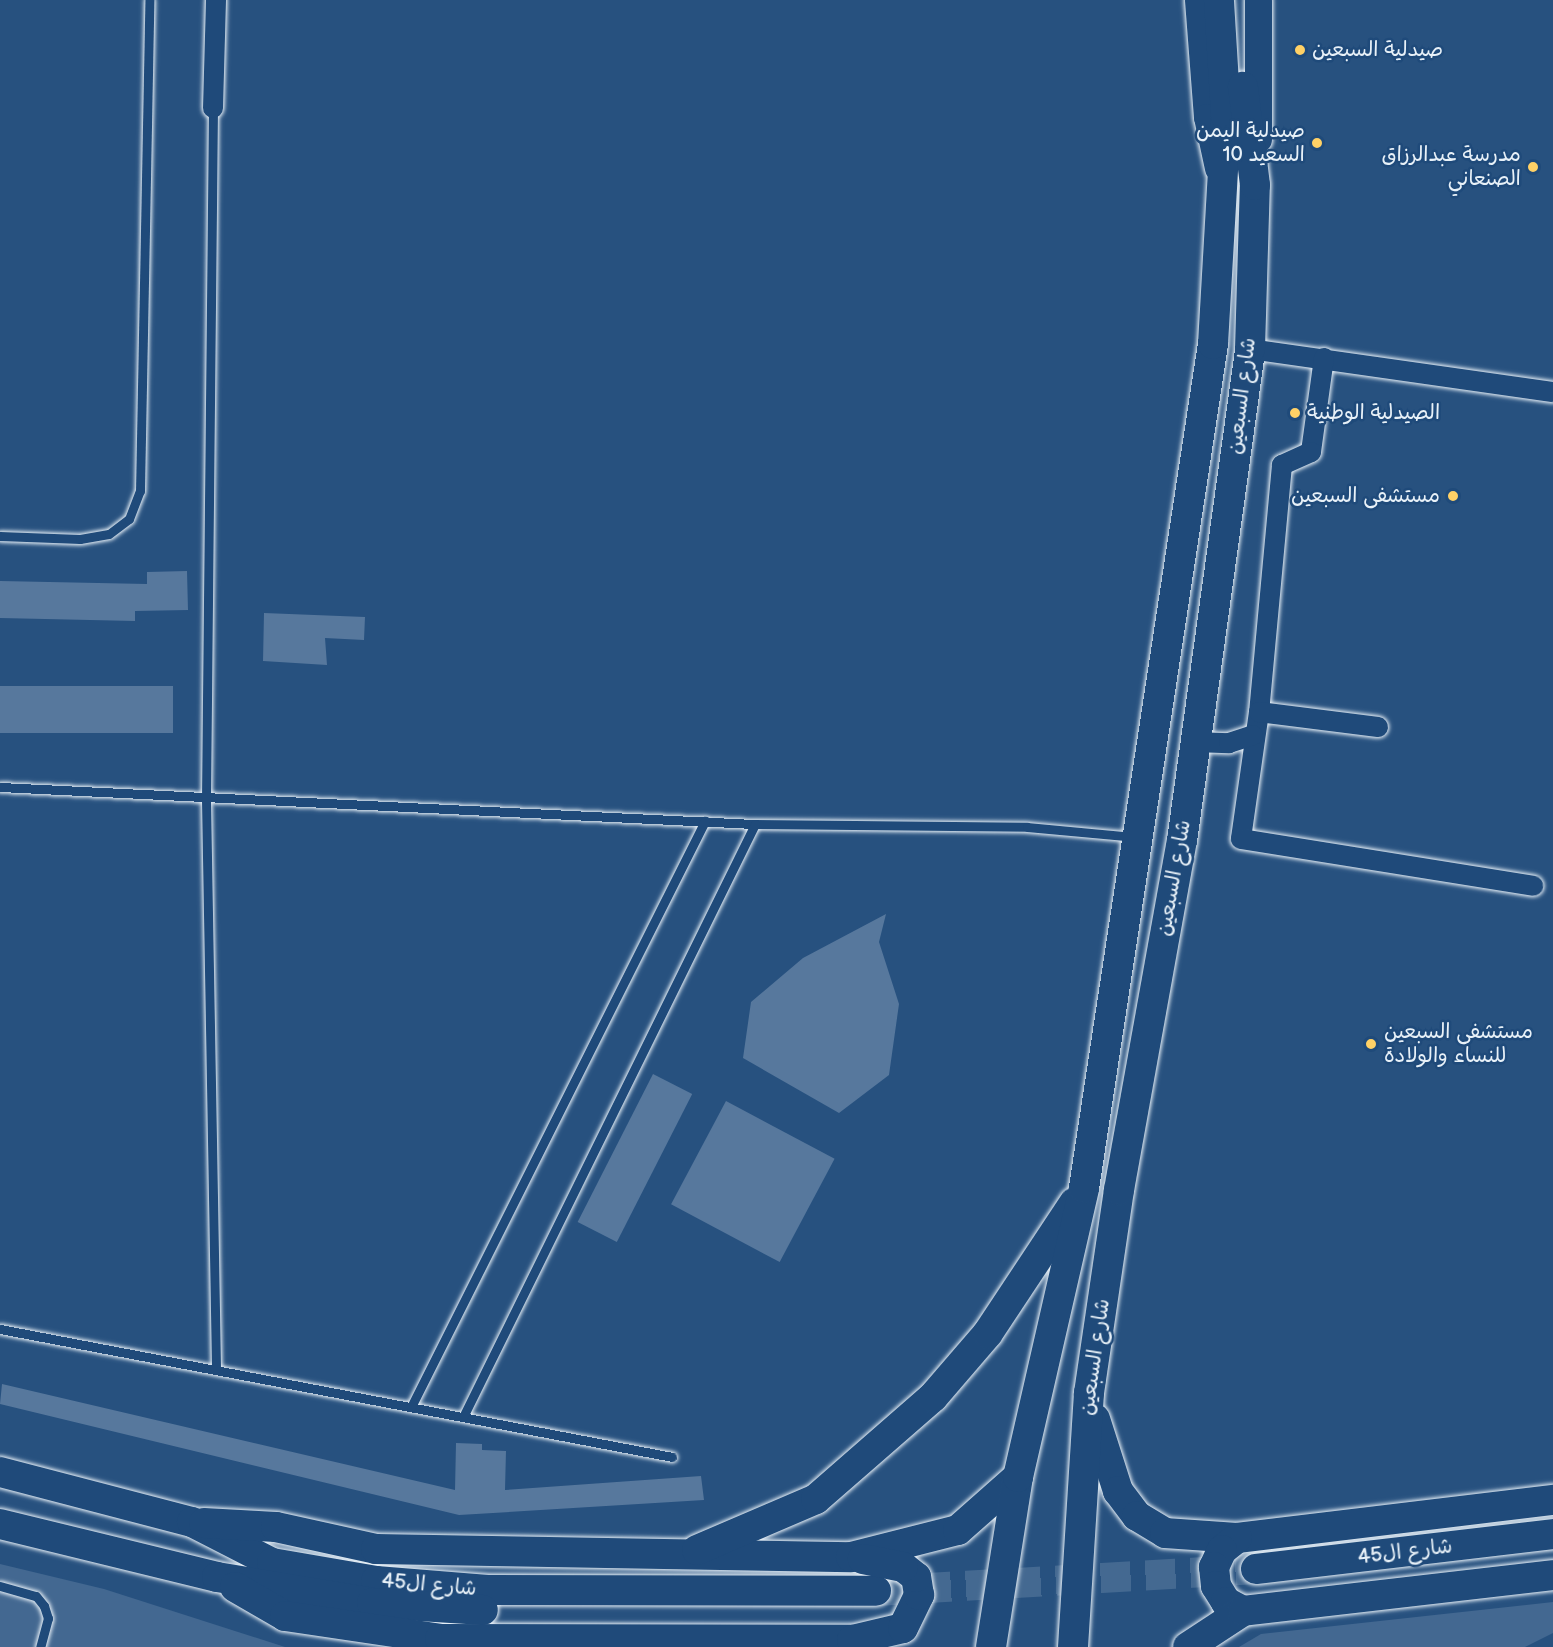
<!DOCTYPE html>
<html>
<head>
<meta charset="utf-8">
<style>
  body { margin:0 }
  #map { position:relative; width:1553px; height:1647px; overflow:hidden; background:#27517f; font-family:"Balsamiq Sans","Playpen Sans Arabic",sans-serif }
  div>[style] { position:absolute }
  .green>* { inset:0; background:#436891 }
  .building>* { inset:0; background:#57789d; transform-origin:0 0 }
  .primary-tunnel>* { height:30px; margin-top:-15px; transform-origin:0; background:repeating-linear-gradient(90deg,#446991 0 30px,transparent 0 45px) }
  .roads { filter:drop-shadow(0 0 2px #e8f1f8) drop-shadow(0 0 2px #e8f1f8) }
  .lane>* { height:9px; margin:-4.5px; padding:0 4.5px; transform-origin:4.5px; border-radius:4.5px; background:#1f4a7a }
  .street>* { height:20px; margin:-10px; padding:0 10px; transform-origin:10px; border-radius:10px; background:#1f4a7a }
  .secondary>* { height:27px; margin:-13.5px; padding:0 13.5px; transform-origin:13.5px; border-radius:13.5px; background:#1f4a7a }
  .primary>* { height:30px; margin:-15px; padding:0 15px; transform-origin:15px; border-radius:15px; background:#1f4a7a }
  .dots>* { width:16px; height:16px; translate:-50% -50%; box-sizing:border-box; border:3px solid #1f4a7a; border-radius:50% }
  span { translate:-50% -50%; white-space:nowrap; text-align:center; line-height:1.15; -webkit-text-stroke:5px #1f4a7a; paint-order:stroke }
  .poi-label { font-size:21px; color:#e8f1f8 }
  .left { translate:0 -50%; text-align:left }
  .right { translate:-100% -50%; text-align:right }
  .street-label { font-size:21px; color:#e8f1f8 }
</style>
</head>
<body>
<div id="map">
  <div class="green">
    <div style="clip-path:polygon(0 1564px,104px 1589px,285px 1647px,0 1647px)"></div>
    <div style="clip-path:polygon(1553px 1602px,1553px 1633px,1525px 1647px,1239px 1647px,1261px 1634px)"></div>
  </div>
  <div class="building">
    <div style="clip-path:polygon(187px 571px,188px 610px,135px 611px,135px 621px,0 618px,0 581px,147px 584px,147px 572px)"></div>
    <div style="clip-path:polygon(264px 613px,365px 617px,364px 640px,325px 638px,327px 665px,263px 661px)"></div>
    <div style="left:0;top:686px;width:173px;height:47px"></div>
    <div style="clip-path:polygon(886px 914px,879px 942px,899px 1004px,889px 1075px,839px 1113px,743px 1058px,751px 1002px,803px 958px)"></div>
    <div style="left:653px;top:1074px;width:44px;height:166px;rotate:27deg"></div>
    <div style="left:726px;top:1101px;width:123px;height:117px;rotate:28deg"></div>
    <div style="clip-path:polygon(2px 1384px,455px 1490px,456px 1443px,482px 1444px,482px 1450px,506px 1451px,505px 1490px,701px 1476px,704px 1500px,459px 1515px,0 1404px)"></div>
  </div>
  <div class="primary-tunnel">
    <div style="left:876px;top:1591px;width:381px;rotate:-3.3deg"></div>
  </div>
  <div class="roads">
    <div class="lane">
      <div style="left:213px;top:108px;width:692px;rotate:90.58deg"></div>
      <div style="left:206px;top:800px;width:570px;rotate:88.99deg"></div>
      <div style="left:0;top:536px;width:80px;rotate:2.1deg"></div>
      <div style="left:80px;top:539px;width:29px;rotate:-10deg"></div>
      <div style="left:109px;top:534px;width:25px;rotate:-37deg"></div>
      <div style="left:129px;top:519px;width:30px;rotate:-69deg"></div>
      <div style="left:140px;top:491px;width:491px;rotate:-88.9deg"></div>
      <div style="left:0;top:787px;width:756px;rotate:2.81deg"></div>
      <div style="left:755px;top:824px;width:272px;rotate:0.6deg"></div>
      <div style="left:1027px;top:827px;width:107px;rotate:5.3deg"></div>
      <div style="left:0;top:1329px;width:684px;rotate:10.78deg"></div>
      <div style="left:411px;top:1407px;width:656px;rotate:-63.36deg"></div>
      <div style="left:463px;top:1417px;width:661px;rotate:-63.78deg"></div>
      <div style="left:0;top:1586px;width:37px;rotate:16deg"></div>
      <div style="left:36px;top:1596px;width:13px;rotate:51deg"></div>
      <div style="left:44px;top:1606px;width:13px;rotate:72deg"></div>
      <div style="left:48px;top:1618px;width:30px;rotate:105deg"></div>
    </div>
    <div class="street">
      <div style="left:213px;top:108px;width:108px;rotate:-88.4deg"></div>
      <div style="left:1250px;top:349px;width:306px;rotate:8.1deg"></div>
      <div style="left:1324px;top:358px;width:95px;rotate:97.9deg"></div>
      <div style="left:1311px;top:452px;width:32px;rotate:156deg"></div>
      <div style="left:1282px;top:465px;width:248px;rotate:95.3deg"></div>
      <div style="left:1259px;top:712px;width:128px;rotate:98.1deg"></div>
      <div style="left:1241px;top:839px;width:296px;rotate:9.1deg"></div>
      <div style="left:1259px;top:712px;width:120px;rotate:7.2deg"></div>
      <div style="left:1194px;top:742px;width:35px;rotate:2deg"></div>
      <div style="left:1229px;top:743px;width:25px;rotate:-18deg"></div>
    </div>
    <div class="secondary">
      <div style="left:1198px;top:0;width:117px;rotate:85.6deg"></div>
      <div style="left:1207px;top:117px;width:52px;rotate:77.8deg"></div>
      <div style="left:1258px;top:139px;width:139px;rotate:-90deg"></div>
    </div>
    <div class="primary">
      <div style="left:1095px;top:1419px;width:76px;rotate:72.3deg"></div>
      <div style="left:1118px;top:1491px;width:31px;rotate:53deg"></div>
      <div style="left:1137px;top:1516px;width:33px;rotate:31deg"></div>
      <div style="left:1165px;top:1533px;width:72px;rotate:4deg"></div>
      <div style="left:1237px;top:1538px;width:318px;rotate:-6.9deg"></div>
      <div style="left:0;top:1472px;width:198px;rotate:14.6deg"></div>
      <div style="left:192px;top:1522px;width:90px;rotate:27.1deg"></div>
      <div style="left:272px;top:1563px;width:106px;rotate:9.8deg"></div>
      <div style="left:376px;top:1581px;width:112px;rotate:4.6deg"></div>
      <div style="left:488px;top:1590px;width:388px;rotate:0.1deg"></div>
      <div style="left:204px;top:1523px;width:72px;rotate:3.2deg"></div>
      <div style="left:276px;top:1527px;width:102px;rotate:12.4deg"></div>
      <div style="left:376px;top:1549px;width:475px;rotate:1deg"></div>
      <div style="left:851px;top:1557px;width:110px;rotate:-14.2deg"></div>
      <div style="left:958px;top:1530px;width:80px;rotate:-41.5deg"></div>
      <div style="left:0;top:1524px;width:223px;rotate:13.7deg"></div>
      <div style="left:217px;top:1577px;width:157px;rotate:9.5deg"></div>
      <div style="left:372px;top:1603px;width:111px;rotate:3.6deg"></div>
      <div style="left:1237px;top:1538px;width:19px;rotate:141deg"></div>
      <div style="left:1222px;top:1550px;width:19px;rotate:115deg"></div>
      <div style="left:1214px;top:1567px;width:19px;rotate:84deg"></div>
      <div style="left:1216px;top:1586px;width:19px;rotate:58deg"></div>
      <div style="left:1226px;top:1602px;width:19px;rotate:28deg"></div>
      <div style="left:697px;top:1550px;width:129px;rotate:-23.2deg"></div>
      <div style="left:816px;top:1499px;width:155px;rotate:-41.1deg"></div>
      <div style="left:933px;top:1397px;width:84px;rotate:-49.3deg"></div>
      <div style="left:988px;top:1333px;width:156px;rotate:-56.5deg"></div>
      <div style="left:1256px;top:1569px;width:299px;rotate:-6.7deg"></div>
      <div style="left:235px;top:1587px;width:58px;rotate:30.1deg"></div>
      <div style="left:285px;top:1616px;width:157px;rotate:8.4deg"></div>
      <div style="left:440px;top:1639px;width:412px;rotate:0.1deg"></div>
      <div style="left:852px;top:1640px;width:13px;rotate:32deg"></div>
      <div style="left:852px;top:1640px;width:52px;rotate:-13.2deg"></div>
      <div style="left:903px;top:1628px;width:37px;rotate:-64deg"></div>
      <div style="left:919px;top:1595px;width:18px;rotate:-99deg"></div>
      <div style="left:916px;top:1577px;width:16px;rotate:-142deg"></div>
      <div style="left:903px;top:1567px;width:41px;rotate:-168.7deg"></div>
      <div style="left:991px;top:1647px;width:172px;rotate:-81deg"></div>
      <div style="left:1018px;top:1477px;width:296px;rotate:-77.1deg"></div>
      <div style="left:1084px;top:1188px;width:854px;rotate:-81.31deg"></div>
      <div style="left:1213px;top:344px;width:228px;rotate:-86.7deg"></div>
      <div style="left:1226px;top:116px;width:116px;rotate:-93.5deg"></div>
      <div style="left:1073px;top:1647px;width:255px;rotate:-86.4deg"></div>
      <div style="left:1089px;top:1393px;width:205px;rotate:-81.6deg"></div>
      <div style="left:1119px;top:1190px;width:355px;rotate:-79.8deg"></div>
      <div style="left:1182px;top:841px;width:497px;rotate:-82.1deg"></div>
      <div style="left:1250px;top:349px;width:164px;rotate:-88.3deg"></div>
      <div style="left:1255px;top:185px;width:99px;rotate:-97deg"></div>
      <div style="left:1188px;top:1647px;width:66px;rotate:-33.2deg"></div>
      <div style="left:1243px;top:1611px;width:312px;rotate:-6.6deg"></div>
    </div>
  </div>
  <div class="dots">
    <div style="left:1300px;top:50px;background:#ffd166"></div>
    <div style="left:1317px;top:143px;background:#ffd166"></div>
    <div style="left:1533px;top:167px;background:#ffd166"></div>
    <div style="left:1295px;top:413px;background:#ffd166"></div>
    <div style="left:1453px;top:496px;background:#ffd166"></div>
    <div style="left:1371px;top:1044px;background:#ffd166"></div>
  </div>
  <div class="poi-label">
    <span class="left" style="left:1312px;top:50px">صيدلية السبعين</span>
    <span class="right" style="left:1305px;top:143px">صيدلية اليمن<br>السعيد 10</span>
    <span class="right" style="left:1521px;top:167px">مدرسة عبدالرزاق<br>الصنعاني</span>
    <span class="left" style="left:1307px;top:413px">الصيدلية الوطنية</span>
    <span class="right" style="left:1440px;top:496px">مستشفى السبعين</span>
    <span class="left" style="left:1384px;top:1044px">مستشفى السبعين<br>للنساء والولادة</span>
  </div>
  <div class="street-label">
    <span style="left:1242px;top:396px;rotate:-83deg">شارع السبعين</span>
    <span style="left:1174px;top:878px;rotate:-80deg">شارع السبعين</span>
    <span style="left:1095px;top:1357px;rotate:-82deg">شارع السبعين</span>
    <span style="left:1405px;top:1552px;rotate:-7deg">شارع ال45</span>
    <span style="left:429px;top:1585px;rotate:5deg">شارع ال45</span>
  </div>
</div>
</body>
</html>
